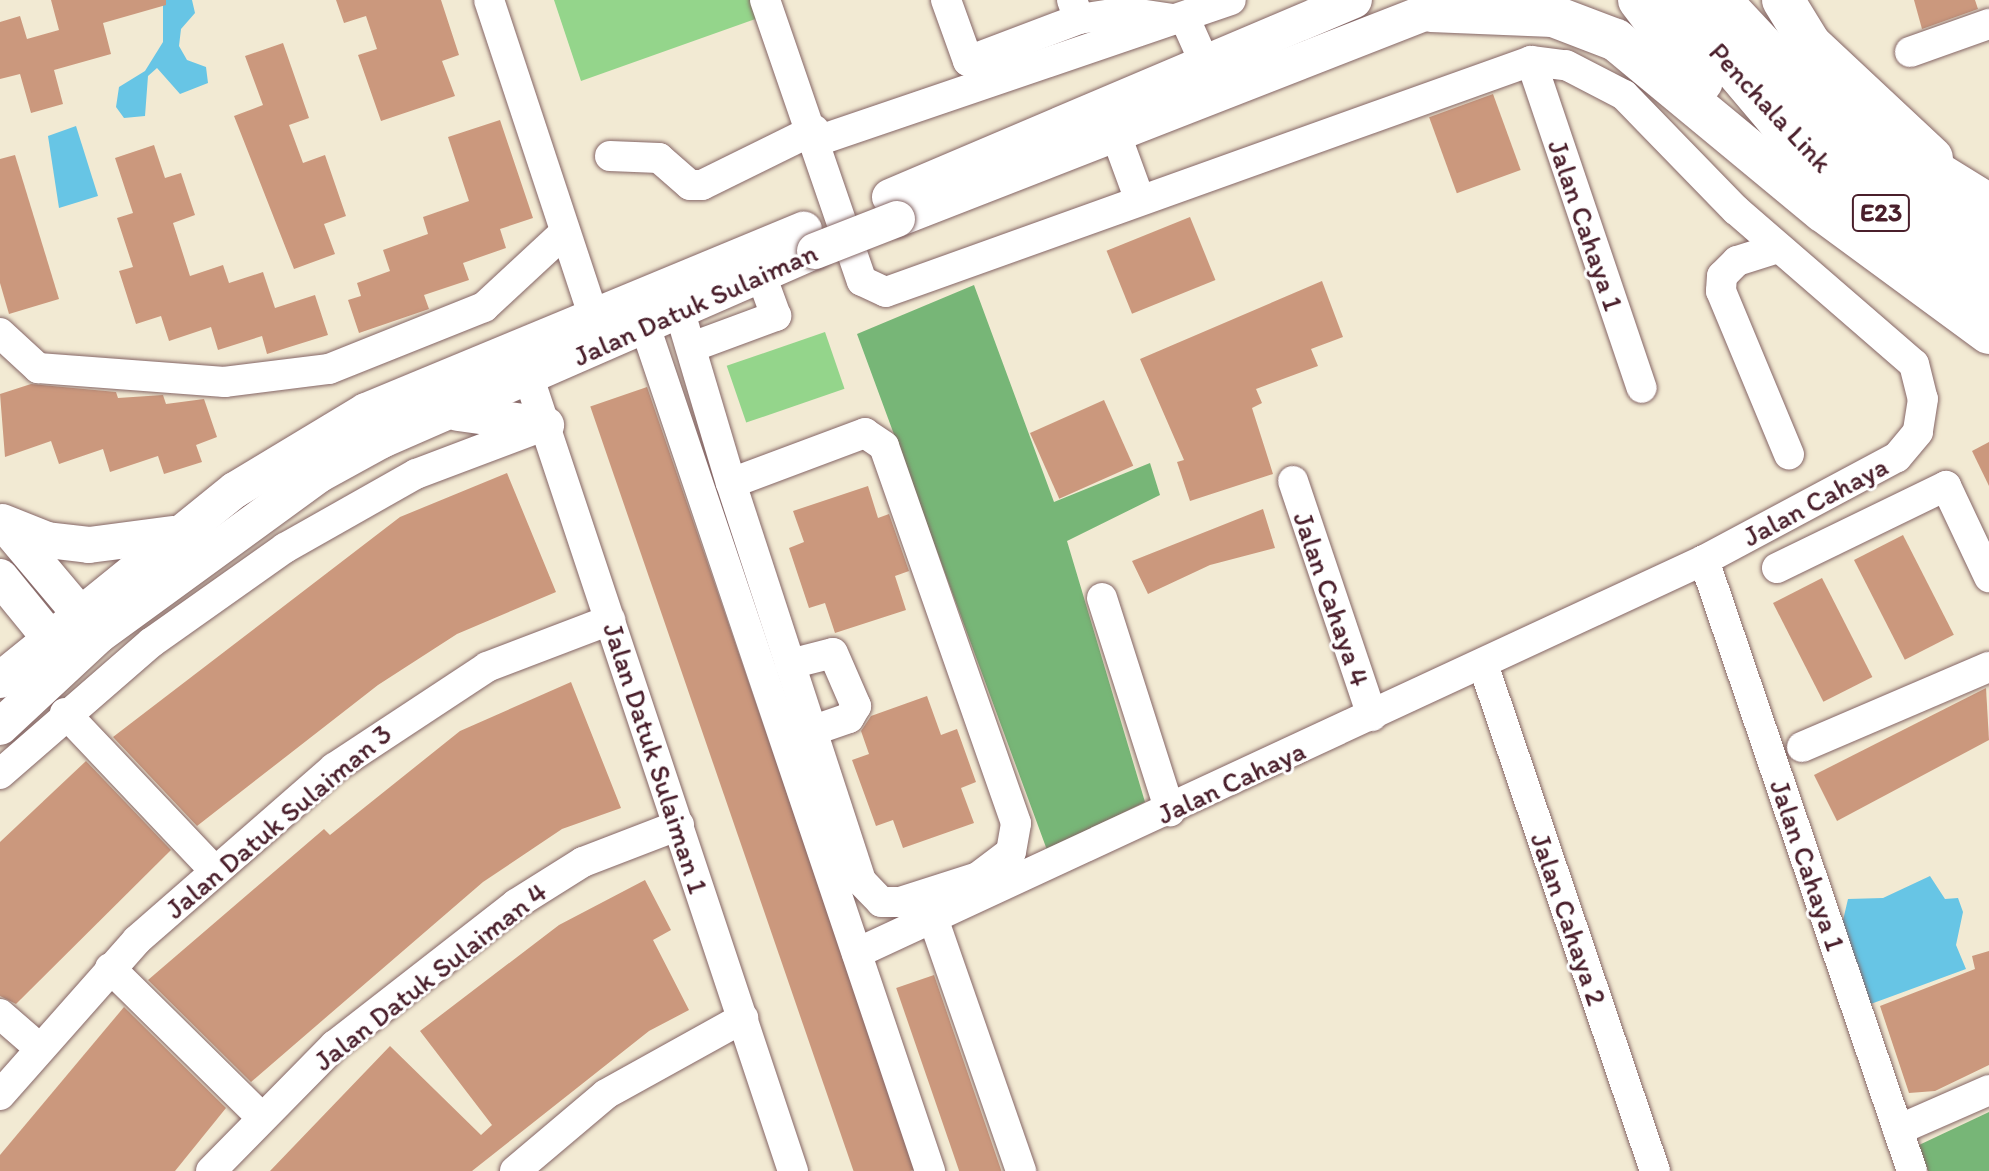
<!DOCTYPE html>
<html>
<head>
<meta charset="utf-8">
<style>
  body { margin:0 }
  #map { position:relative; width:1989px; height:1171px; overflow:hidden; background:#f2ead3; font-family:Itim,sans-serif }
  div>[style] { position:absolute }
  .green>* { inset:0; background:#94d58b; transform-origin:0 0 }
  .forest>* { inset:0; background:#77b677 }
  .water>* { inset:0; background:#67c5e5 }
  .building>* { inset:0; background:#cb987d; transform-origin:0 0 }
  .roads { filter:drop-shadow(0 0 2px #856666) drop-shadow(0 0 2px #856666) }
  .minor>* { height:30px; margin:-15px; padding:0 15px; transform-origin:15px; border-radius:15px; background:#fff }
  .major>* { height:36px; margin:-18px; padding:0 18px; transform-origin:18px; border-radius:18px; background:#fff }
  .highway>* { height:42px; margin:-21px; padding:0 21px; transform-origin:21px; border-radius:21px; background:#fff }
  .bridges { filter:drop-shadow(0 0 2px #856666) drop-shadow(0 0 2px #856666) }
  .major-bridge>* { height:36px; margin:-18px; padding:0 18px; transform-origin:18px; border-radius:18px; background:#fff }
  span { translate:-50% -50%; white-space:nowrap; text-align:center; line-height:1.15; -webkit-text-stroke:6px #fff; paint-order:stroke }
  .shield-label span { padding:2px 6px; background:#fff; border:2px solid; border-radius:6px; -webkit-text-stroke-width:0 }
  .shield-label { font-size:26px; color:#4a1f2b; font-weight:700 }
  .street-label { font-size:28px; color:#4a1f2b }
</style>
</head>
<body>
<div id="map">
  <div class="green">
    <div style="clip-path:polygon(554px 0,754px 0,761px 17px,581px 81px)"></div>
    <div style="left:825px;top:332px;width:60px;height:104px;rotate:71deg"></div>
  </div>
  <div class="forest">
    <div style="clip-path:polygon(974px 285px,1054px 502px,1150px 463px,1160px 495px,1067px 541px,1145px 802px,1047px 850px,857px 334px)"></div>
    <div style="clip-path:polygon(1989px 1112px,1989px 1171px,1928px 1171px,1919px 1145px)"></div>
  </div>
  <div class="water">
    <div style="clip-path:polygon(163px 0,192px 0,195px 13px,181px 29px,179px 46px,187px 60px,206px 67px,208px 83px,180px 94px,157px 68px,148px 76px,145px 116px,124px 118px,116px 107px,119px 87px,145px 71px,163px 42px)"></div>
    <div style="clip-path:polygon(76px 126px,98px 196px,59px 208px,48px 136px)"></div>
    <div style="clip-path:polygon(1930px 876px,1945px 899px,1958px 898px,1963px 912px,1956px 945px,1966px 969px,1868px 1005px,1840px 933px,1848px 899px,1883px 898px)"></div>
  </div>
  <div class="building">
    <div style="clip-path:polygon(51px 0,166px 0,166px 5px,103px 23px,111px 54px,54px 70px,63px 104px,31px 113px,20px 74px,0 79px,0 22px,20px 16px,27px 39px,59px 30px)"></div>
    <div style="clip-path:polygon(336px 0,441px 0,459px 55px,442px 61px,455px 96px,381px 121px,358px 55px,377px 49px,366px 16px,344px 23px)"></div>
    <div style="clip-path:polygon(1914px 0,1975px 0,1978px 9px,1922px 29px)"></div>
    <div style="clip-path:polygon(283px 43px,309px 118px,289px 125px,303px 163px,325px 155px,346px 216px,324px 224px,335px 254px,294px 269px,234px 116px,263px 105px,245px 56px)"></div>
    <div style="left:1493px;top:94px;width:81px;height:68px;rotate:70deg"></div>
    <div style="clip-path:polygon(500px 120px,533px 218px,500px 229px,506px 248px,463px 263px,469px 280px,424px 295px,429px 309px,359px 333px,348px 300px,361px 296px,357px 283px,390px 271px,383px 250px,428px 234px,423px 217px,469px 201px,448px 137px)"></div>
    <div style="clip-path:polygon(154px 145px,165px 178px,181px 173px,195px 215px,173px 223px,190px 276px,223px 265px,229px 283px,263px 272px,275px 308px,315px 295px,328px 335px,267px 354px,262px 336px,218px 350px,211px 327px,169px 341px,161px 316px,136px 324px,119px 271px,133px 267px,117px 218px,133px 213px,115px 158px)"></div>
    <div style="clip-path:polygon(15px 155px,59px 299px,9px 314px,0 283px,0 159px)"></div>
    <div style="left:1190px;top:217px;width:68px;height:90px;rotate:68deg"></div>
    <div style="clip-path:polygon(1322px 281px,1343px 337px,1311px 349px,1318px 366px,1256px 389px,1262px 403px,1252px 408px,1273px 474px,1190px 501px,1177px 462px,1184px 460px,1140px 359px)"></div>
    <div style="clip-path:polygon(31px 384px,116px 392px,118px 398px,163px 395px,166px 404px,204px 399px,217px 437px,196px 445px,202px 462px,164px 474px,158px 456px,110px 472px,103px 449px,59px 464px,51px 441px,5px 457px,0 394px)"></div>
    <div style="left:647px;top:387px;width:827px;height:60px;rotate:71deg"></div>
    <div style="left:1104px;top:400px;width:72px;height:81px;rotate:66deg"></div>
    <div style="clip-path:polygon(1989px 442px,1989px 486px,1972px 451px)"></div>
    <div style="clip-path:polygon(507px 473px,556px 592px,457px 634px,378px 685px,197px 826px,113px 737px,400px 517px)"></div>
    <div style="clip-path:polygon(868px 486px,878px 518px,889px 514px,909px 571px,895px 576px,906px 610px,835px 633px,825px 603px,809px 608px,789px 548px,804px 542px,793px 511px)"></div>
    <div style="clip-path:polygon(1263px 509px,1275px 548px,1210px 565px,1148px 594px,1132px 561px)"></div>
    <div style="left:1903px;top:535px;width:112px;height:55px;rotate:63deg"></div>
    <div style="left:1822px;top:578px;width:111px;height:55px;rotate:63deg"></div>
    <div style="clip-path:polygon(571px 682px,621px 808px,562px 829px,483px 882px,251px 1082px,148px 980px,324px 829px,330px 835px,460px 731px)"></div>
    <div style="clip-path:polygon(1986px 688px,1989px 740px,1837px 821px,1814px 775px)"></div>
    <div style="clip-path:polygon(927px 696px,941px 735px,957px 729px,976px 782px,961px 788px,974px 823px,903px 848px,893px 820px,876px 826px,852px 760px,869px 754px,861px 731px,871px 716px)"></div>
    <div style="clip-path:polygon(86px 761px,171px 850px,16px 1004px,0 996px,0 842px)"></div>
    <div style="clip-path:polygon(645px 880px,671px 930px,653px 940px,689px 1010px,649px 1031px,472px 1171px,270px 1171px,390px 1046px,481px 1135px,492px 1125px,420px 1031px,559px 925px)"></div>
    <div style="clip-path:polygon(1989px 951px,1989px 1065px,1935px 1091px,1909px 1093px,1880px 1006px,1975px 969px,1972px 956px)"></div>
    <div style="left:934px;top:975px;width:207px;height:40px;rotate:71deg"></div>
    <div style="clip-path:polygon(124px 1007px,226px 1108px,175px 1171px,0 1171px,0 1155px)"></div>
  </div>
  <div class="roads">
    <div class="minor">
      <div style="left:489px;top:0;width:357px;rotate:71.7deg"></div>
      <div style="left:765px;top:0;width:297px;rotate:71deg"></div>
      <div style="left:862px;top:281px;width:26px;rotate:25deg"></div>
      <div style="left:886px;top:292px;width:685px;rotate:-19.7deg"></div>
      <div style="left:1531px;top:61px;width:35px;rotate:7deg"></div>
      <div style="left:1566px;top:65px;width:65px;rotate:27.3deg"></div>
      <div style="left:1624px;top:95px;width:161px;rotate:45.8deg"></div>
      <div style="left:1736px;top:210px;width:235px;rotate:40.9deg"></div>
      <div style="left:1914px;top:364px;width:36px;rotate:76deg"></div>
      <div style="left:1923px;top:399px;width:33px;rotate:99deg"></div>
      <div style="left:1918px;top:432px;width:33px;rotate:130deg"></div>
      <div style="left:1897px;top:457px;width:219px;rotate:151.9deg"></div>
      <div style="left:1704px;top:560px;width:934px;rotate:155.11deg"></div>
      <div style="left:946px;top:0;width:65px;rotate:70.2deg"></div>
      <div style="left:968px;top:61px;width:119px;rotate:-20.7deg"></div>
      <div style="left:1072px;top:0;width:20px;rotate:70deg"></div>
      <div style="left:1079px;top:19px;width:48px;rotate:-8.5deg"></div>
      <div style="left:1126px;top:12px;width:61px;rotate:8.5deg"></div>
      <div style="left:1186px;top:21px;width:42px;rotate:65.9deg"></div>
      <div style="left:1910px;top:52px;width:84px;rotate:-19.5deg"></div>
      <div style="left:1531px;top:61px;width:345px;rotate:71.3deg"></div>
      <div style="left:1116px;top:135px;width:67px;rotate:69.9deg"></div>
      <div style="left:817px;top:141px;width:437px;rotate:-18.8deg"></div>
      <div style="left:610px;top:156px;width:49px;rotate:2.3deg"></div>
      <div style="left:659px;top:158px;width:41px;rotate:41.1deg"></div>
      <div style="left:690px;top:185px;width:12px"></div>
      <div style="left:702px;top:185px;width:125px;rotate:-26.2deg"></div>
      <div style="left:1778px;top:248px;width:43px;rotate:162.4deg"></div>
      <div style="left:1737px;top:261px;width:21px;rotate:135deg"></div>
      <div style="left:1722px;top:276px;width:15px;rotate:94deg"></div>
      <div style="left:1721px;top:291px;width:177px;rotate:67.4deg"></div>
      <div style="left:673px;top:289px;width:202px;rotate:73.4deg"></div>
      <div style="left:731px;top:483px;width:419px;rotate:71.9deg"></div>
      <div style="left:861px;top:881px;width:29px;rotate:46deg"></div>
      <div style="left:881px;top:902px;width:19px"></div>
      <div style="left:900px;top:902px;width:82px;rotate:-17.8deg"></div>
      <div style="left:978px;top:877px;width:41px;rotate:-37.1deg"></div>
      <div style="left:1011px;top:852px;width:29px;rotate:-80deg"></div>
      <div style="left:1016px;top:823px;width:399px;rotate:-109.3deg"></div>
      <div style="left:884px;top:446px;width:23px;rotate:-146deg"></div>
      <div style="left:865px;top:433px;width:143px;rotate:159.5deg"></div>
      <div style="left:645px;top:326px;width:892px;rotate:71.36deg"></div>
      <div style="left:0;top:333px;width:52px;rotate:42.6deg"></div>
      <div style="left:38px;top:368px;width:187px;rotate:4.3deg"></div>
      <div style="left:224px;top:382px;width:106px;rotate:-7.1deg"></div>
      <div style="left:329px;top:369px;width:167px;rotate:-21.8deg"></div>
      <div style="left:484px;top:307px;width:110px;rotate:-42.8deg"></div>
      <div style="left:692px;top:347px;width:90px;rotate:-20.3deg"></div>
      <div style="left:776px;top:316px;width:44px;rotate:-110.1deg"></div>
      <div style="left:522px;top:357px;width:858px;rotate:71.59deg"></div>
      <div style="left:1293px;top:481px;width:248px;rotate:71.4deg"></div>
      <div style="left:1704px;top:560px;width:645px;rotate:71.2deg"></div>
      <div style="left:1777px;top:568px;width:188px;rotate:-25.9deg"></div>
      <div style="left:1946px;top:486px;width:101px;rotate:64.7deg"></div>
      <div style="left:1102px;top:598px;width:224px;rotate:72.3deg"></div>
      <div style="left:790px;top:664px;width:44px;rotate:-14.3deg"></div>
      <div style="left:833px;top:653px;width:58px;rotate:66.5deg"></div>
      <div style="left:856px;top:706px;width:14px;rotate:120deg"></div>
      <div style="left:849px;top:718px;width:39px;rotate:161deg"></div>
      <div style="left:1484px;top:667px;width:532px;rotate:71.26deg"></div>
      <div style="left:65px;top:713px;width:214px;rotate:46.5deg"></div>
      <div style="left:1802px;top:747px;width:203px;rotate:-23.2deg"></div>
      <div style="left:0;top:774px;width:201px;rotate:-41deg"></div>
      <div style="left:152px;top:642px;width:163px;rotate:-35.3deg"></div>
      <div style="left:285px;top:548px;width:150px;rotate:-29.5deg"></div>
      <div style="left:416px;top:474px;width:139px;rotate:-20.7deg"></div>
      <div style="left:933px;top:918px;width:268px;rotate:70.8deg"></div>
      <div style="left:110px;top:968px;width:211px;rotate:44.6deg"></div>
      <div style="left:0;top:1014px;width:50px;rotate:41deg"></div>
      <div style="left:0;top:1095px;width:207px;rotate:-48.5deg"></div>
      <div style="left:137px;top:940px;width:262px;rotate:-41.1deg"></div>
      <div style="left:334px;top:768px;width:183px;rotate:-33.4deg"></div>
      <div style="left:487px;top:667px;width:132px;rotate:-20.9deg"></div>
      <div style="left:1898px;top:1130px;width:99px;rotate:-23.7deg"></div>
      <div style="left:211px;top:1171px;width:177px;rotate:-45.5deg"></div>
      <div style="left:335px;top:1045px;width:229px;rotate:-37.9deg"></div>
      <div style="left:516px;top:904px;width:79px;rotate:-32.1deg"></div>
      <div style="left:583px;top:862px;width:103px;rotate:-21.1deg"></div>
      <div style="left:515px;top:1171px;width:119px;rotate:-40.2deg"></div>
      <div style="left:606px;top:1094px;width:157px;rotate:-29deg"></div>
    </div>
    <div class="major">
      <div style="left:890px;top:197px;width:504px;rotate:-23deg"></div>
      <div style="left:897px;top:219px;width:599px;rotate:-21.34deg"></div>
      <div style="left:458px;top:413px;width:89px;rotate:7.8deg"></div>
      <div style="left:2px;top:522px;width:48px;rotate:21.8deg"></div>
      <div style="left:47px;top:540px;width:42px;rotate:6.8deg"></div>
      <div style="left:89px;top:545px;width:84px;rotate:-7.5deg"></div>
      <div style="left:6px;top:526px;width:133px;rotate:49.9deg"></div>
      <div style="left:0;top:577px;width:98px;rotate:50.8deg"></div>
      <div style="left:0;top:680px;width:302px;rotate:-39deg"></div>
      <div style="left:235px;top:490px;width:153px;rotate:-31.1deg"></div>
      <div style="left:366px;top:411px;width:474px;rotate:-22.5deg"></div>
      <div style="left:0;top:727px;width:135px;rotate:-42.9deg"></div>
      <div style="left:99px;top:635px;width:273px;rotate:-36.1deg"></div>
      <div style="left:320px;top:474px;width:71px;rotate:-28.7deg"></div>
      <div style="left:382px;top:440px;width:472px;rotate:-23.6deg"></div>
    </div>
    <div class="highway">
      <div style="left:1639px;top:0;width:103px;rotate:52.5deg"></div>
      <div style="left:1676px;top:0;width:162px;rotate:49.7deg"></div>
      <div style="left:1781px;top:124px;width:151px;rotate:41.5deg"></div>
      <div style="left:1894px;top:224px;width:118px;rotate:36.4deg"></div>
      <div style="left:1720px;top:0;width:166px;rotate:47deg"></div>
      <div style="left:1833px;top:121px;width:202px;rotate:39.4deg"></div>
      <div style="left:1783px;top:0;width:52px;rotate:58.5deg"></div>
      <div style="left:1810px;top:44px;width:167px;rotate:43.1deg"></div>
      <div style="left:1431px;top:11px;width:122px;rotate:2.3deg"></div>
      <div style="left:1553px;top:16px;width:67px;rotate:20.9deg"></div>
      <div style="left:1616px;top:40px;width:268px;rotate:39.6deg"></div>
      <div style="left:1823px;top:211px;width:206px;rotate:36.3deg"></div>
      <div style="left:1897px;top:148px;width:108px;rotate:31.8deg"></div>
    </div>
  </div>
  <div class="bridges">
    <div class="major-bridge">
      <div style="left:815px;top:251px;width:88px;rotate:-21.3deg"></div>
    </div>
  </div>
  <div class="shield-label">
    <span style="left:1881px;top:213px">E23</span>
  </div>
  <div class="street-label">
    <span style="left:1771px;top:107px;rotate:47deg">Penchala Link</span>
    <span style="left:1586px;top:225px;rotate:71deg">Jalan Cahaya 1</span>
    <span style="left:695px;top:304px;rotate:-24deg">Jalan Datuk Sulaiman</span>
    <span style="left:1815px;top:501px;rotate:-28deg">Jalan Cahaya</span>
    <span style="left:1332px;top:599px;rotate:71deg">Jalan Cahaya 4</span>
    <span style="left:656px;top:758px;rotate:72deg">Jalan Datuk Sulaiman 1</span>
    <span style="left:1231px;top:782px;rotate:-25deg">Jalan Cahaya</span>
    <span style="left:278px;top:821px;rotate:-40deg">Jalan Datuk Sulaiman 3</span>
    <span style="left:1808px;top:865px;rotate:71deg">Jalan Cahaya 1</span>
    <span style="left:1569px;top:919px;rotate:71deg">Jalan Cahaya 2</span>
    <span style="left:430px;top:976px;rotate:-38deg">Jalan Datuk Sulaiman 4</span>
  </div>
</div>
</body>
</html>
